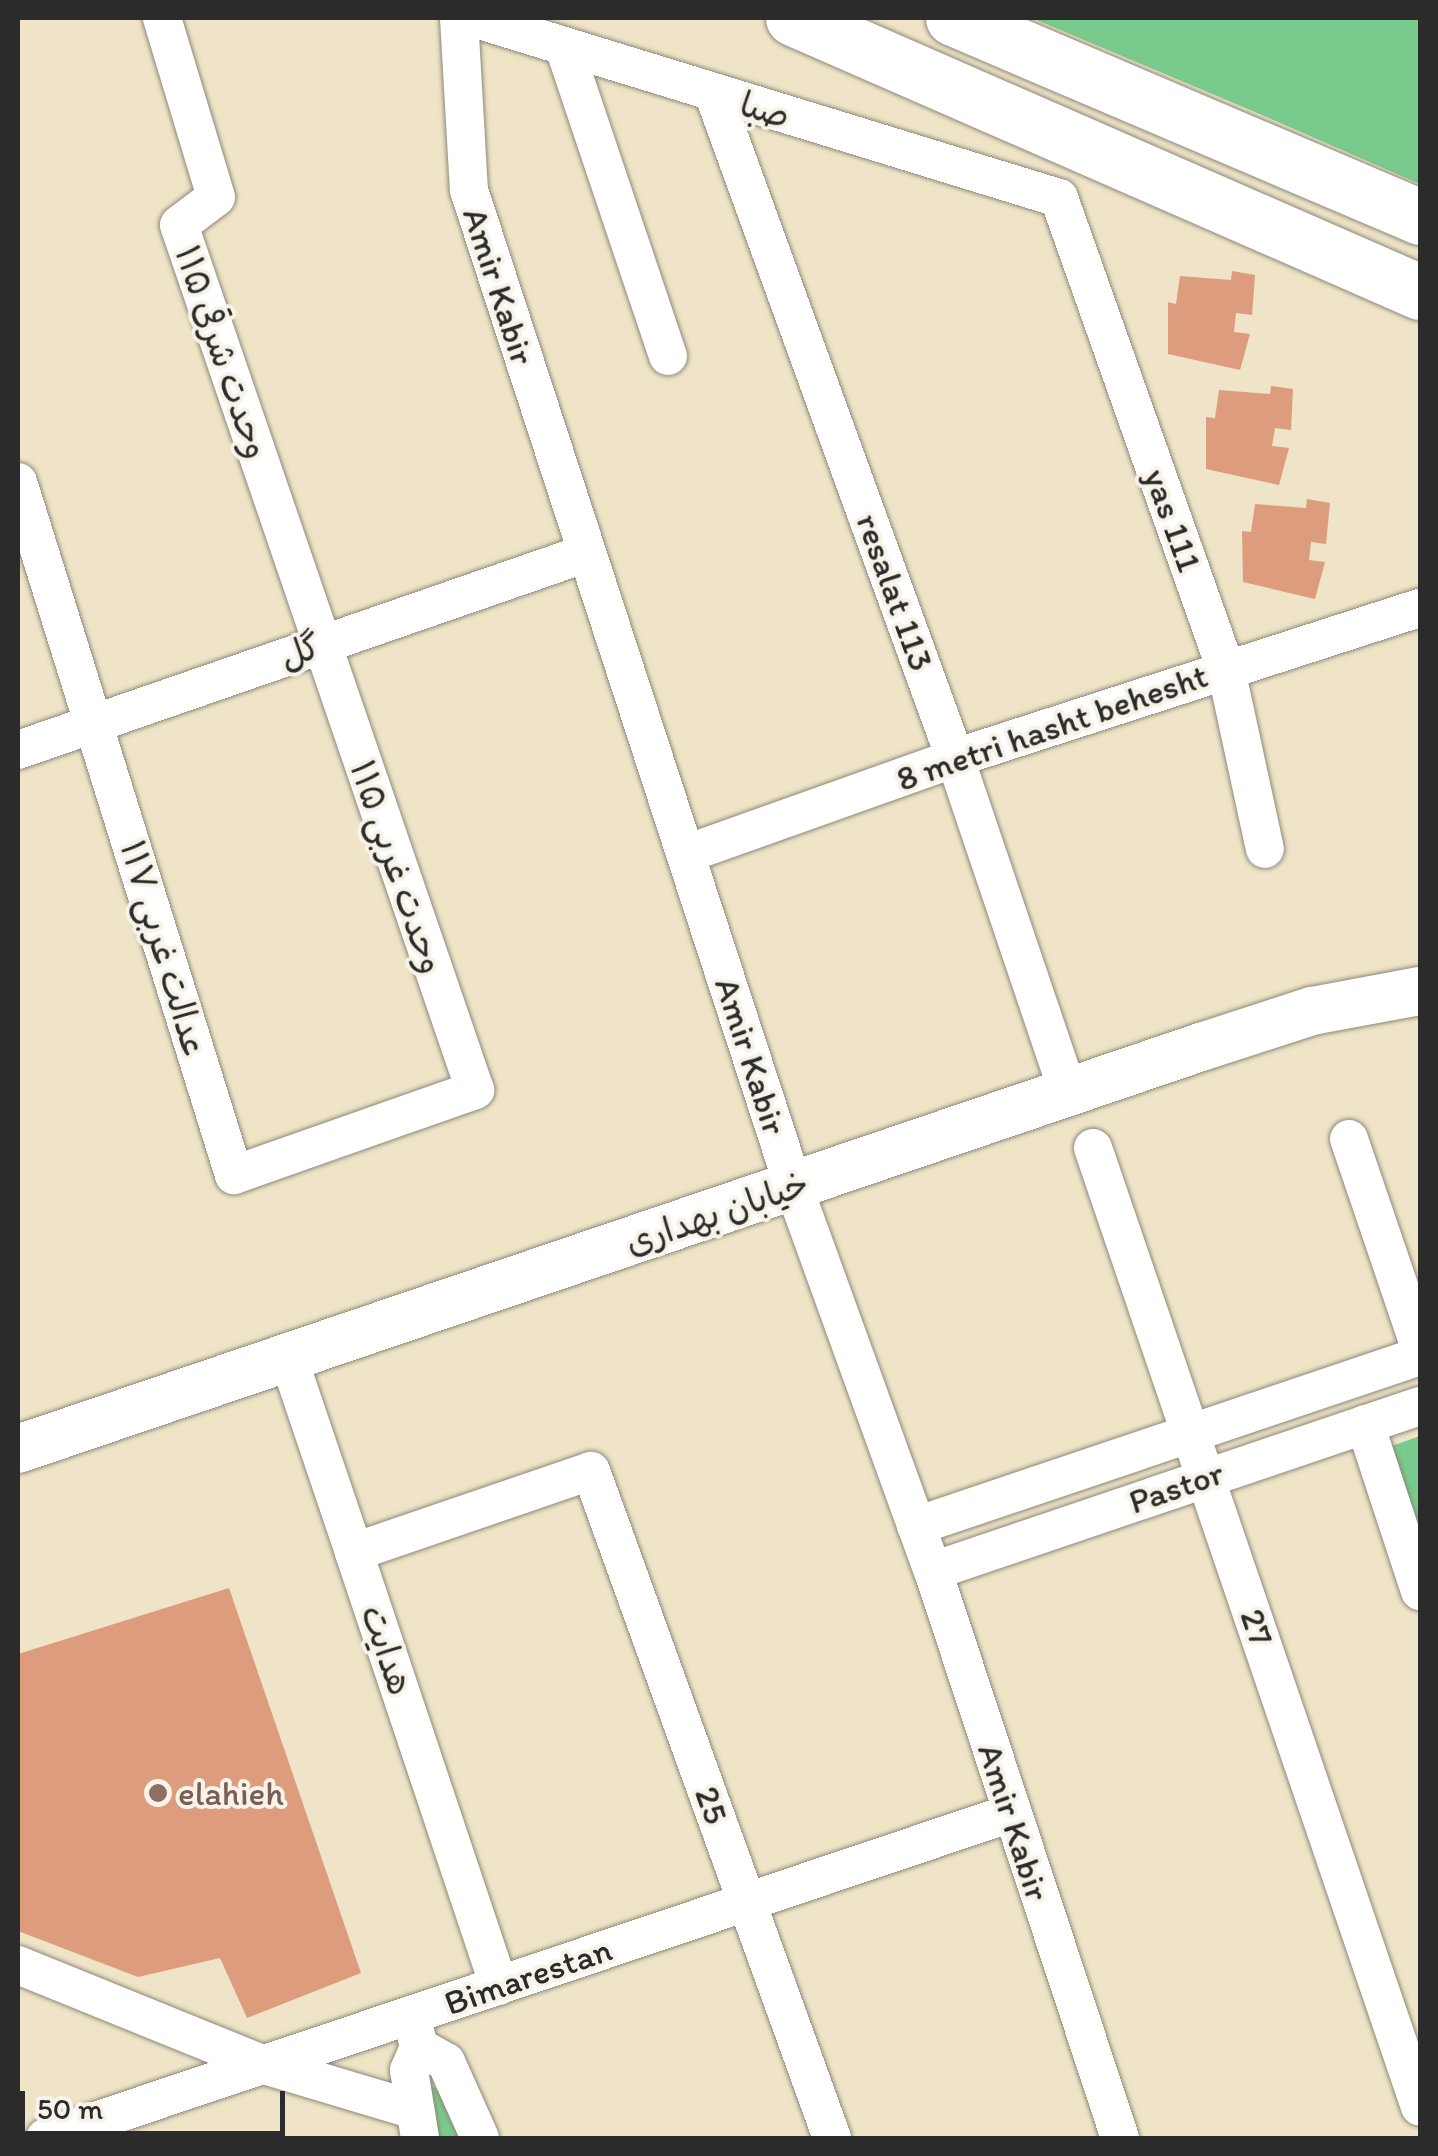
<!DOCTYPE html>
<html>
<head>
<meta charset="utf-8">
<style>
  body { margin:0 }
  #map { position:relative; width:1438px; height:2156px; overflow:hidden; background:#efe4c7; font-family:Itim,"Playpen Sans Arabic",sans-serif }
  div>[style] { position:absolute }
  .green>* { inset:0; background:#79cb8d }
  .building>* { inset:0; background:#dd9c7e }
  .roads { filter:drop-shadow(0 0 2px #8d8879) drop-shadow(0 0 2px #8d8879) }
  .minor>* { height:38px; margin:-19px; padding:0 19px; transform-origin:19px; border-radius:19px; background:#fff }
  .tertiary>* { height:48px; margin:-24px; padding:0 24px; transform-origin:24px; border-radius:24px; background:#fff }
  .primary>* { height:55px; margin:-27.5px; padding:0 27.5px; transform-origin:27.5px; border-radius:27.5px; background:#fff }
  .dots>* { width:28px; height:28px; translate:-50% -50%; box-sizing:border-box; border:5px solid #f7f3e8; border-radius:50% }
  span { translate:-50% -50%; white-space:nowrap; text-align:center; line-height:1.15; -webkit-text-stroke:8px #f7f3e8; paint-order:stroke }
  .street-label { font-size:35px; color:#2b2b2b }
  .education-label { font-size:35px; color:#785e54 }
  .left { translate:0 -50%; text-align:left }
  .frame { position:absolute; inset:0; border:20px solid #2b2b2b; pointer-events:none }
  .scale { position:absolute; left:20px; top:2091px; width:265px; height:45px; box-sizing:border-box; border:5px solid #2b2b2b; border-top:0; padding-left:12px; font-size:30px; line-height:35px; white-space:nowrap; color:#2b2b2b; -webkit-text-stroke:8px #f7f3e8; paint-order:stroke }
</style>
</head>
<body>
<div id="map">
  <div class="green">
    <div style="clip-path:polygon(1032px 18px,1420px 18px,1420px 184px,1255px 112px)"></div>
    <div style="clip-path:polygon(1420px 1436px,1420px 1537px,1389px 1447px)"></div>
    <div style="clip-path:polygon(424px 2082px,449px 2096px,463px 2138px,437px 2138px)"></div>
  </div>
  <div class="building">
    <div style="clip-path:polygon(1232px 271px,1255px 275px,1252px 315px,1236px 313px,1234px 332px,1250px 334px,1240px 370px,1168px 354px,1168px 302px,1176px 304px,1180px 276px,1231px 280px)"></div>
    <div style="clip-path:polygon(1271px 386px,1293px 389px,1291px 430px,1275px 428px,1272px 446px,1289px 448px,1279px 485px,1206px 469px,1206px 417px,1215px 418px,1219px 390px,1270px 394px)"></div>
    <div style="clip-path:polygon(1307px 499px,1330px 503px,1326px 544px,1311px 542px,1309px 560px,1325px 562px,1315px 599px,1243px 582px,1242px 531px,1251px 532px,1255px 504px,1306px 508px)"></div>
    <div style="clip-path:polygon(229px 1588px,361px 1973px,247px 2018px,220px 1958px,138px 1977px,18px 1931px,18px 1654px)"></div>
  </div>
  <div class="roads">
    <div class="minor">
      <div style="left:459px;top:18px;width:172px;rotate:86.7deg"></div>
      <div style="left:469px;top:190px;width:1050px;rotate:71.96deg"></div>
      <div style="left:794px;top:1188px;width:407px;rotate:70.1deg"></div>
      <div style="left:933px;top:1571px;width:597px;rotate:71.75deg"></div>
      <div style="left:473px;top:18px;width:613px;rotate:17.08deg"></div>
      <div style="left:1059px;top:198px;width:500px;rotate:70.5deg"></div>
      <div style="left:1226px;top:669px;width:184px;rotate:77.8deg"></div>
      <div style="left:564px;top:47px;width:326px;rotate:71.4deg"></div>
      <div style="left:714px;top:95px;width:705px;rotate:70.02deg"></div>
      <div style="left:955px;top:758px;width:353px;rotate:71.3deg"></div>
      <div style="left:18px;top:482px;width:726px;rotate:72.69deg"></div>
      <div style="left:234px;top:1175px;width:256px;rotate:-19.4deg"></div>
      <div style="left:475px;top:1090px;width:914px;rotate:-108.89deg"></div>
      <div style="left:179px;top:225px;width:46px;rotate:-37.1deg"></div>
      <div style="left:216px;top:197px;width:187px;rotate:-106.8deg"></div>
      <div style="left:18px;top:750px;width:599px;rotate:-19.1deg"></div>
      <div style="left:686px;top:854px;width:286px;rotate:-19.6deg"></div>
      <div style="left:955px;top:758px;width:489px;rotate:-17.9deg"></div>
      <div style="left:1349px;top:1139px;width:220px;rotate:71.2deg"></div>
      <div style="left:1093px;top:1148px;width:1013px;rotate:71.17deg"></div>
      <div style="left:288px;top:1357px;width:206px;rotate:71.3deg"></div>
      <div style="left:1365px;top:1424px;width:176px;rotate:71.8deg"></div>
      <div style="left:916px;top:1526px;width:532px;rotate:-18.64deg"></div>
      <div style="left:933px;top:1571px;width:514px;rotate:-18.72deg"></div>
      <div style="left:18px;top:1965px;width:266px;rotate:22.1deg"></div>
      <div style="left:264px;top:2065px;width:154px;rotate:16.6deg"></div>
      <div style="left:499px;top:1986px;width:458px;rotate:-108.5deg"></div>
      <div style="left:354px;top:1552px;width:250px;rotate:-18.9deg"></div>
      <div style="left:591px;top:1471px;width:709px;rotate:70.13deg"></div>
      <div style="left:411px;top:2015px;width:33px;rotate:76deg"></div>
      <div style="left:419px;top:2047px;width:25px;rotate:113deg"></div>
      <div style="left:409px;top:2070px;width:69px;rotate:80.8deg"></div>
      <div style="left:419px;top:2047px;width:31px;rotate:29deg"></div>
      <div style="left:446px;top:2062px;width:83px;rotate:65.9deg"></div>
      <div style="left:45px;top:2138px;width:1019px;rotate:-18.59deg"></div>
    </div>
    <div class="tertiary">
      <div style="left:18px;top:1449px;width:1249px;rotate:-18.77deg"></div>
      <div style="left:1201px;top:1047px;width:117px;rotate:-18deg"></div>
      <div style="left:1312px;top:1011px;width:110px;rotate:-10.5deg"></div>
    </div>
    <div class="primary">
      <div style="left:793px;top:18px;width:684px;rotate:23.61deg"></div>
      <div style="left:953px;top:18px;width:508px;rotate:23.08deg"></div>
    </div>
  </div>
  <div class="dots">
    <div style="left:158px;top:1793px;background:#8d6e63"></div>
  </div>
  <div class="street-label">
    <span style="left:765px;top:110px;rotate:17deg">صبا</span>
    <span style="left:499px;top:286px;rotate:72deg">Amir Kabir</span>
    <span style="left:222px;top:352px;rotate:71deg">۱۱۵ وحدت شرقی</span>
    <span style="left:1173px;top:520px;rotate:70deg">yas 111</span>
    <span style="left:895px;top:592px;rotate:70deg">resalat 113</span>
    <span style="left:300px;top:651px;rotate:-19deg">گل</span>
    <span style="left:1052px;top:727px;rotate:-19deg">8 metri hasht behesht</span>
    <span style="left:397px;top:867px;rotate:71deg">۱۱۵ وحدت غربی</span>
    <span style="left:164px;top:949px;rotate:73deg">۱۱۷ عدالت غربی</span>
    <span style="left:751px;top:1056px;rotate:72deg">Amir Kabir</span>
    <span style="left:717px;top:1213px;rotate:-19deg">خیابان بهداری</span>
    <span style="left:1176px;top:1487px;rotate:-19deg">Pastor</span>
    <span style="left:1257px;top:1627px;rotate:71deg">27</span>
    <span style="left:387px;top:1650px;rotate:71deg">هدایت</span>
    <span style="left:712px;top:1805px;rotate:70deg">25</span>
    <span style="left:1014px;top:1822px;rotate:72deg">Amir Kabir</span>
    <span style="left:528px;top:1976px;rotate:-19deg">Bimarestan</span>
  </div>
  <div class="education-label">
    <span class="left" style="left:178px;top:1793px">elahieh</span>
  </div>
  <div class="frame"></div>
  <div class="scale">50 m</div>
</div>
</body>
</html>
